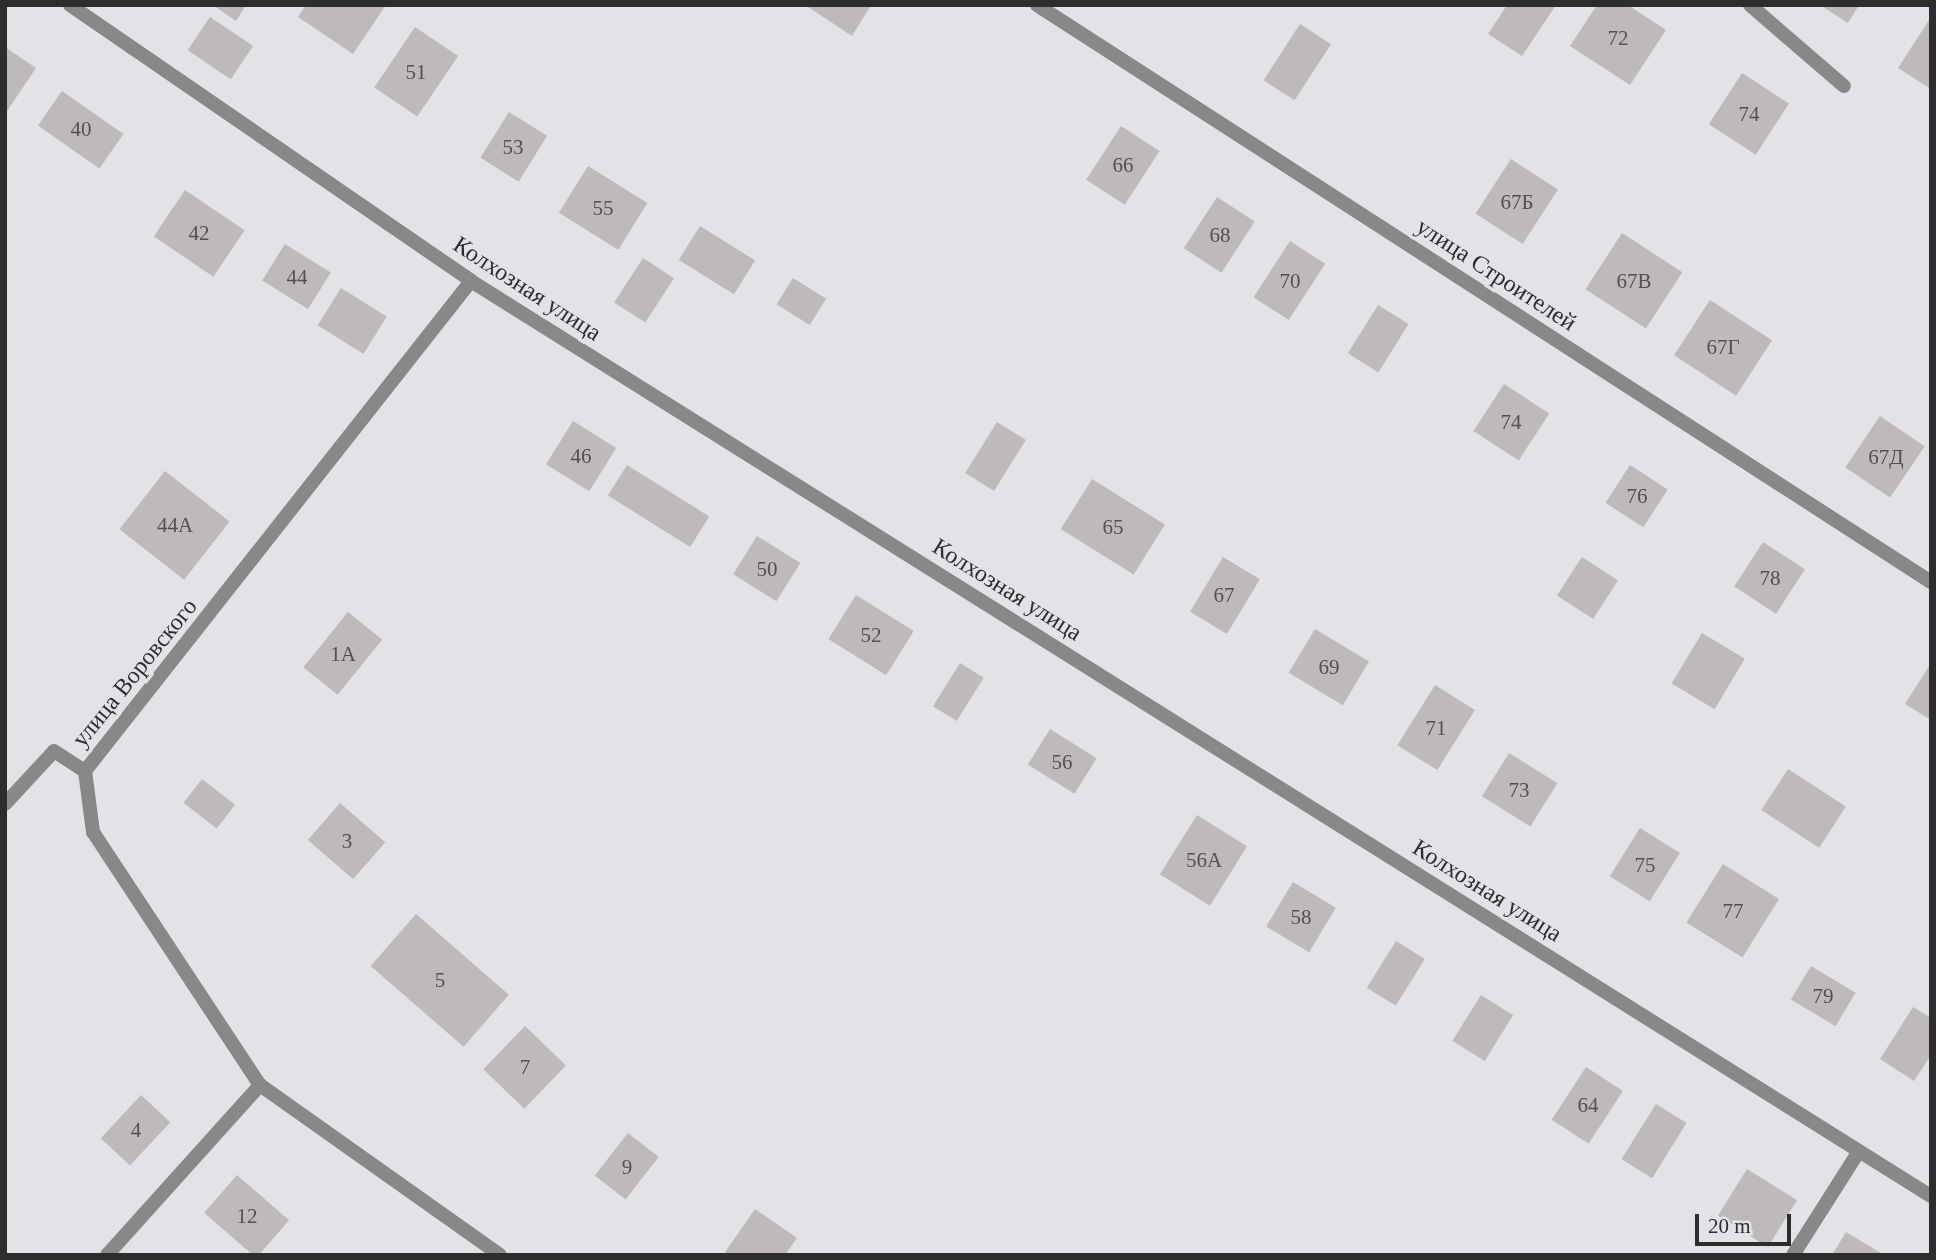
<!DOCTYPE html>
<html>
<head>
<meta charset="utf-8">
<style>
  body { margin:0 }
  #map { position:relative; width:1936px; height:1260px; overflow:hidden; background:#e3e2e6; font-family:Georgia,serif }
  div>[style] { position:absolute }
  .building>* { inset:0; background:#bebab9; transform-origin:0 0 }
  .lane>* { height:14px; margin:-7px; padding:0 7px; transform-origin:7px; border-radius:7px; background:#898787 }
  .street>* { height:14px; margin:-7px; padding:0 7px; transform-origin:7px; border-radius:7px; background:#898787 }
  span { translate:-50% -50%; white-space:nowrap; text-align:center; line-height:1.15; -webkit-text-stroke:7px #e3e2e6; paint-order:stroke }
  .number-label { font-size:21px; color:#525051 }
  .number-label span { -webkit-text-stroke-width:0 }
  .street-label { font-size:24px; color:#2e2d2e }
  .frame { position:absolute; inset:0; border:7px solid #2e2d2e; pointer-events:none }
  .scale { position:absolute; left:1695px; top:1214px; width:96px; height:32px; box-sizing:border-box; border:4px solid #2e2d2e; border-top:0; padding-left:9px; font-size:21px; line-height:24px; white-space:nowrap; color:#2e2d2e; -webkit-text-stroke:5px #e3e2e6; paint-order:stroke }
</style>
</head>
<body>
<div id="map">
  <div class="building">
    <div style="clip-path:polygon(213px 5px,246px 5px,236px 21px)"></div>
    <div style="clip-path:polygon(306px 5px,386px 5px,353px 54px,298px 17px)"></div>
    <div style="clip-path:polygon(805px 5px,871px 5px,852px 36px)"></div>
    <div style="clip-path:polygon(1507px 5px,1556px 5px,1522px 56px,1488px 34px)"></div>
    <div style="clip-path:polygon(1597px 5px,1628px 5px,1666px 30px,1630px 85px,1570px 46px)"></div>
    <div style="clip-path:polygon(1820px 5px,1859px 5px,1848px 23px)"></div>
    <div style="left:210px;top:17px;width:52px;height:40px;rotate:34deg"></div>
    <div style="clip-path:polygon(1931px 17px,1931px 89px,1898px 68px)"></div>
    <div style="left:1300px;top:24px;width:37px;height:67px;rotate:33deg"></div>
    <div style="left:415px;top:27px;width:52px;height:73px;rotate:34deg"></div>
    <div style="clip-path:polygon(5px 47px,36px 68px,5px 114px)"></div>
    <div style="left:1742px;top:73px;width:56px;height:61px;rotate:33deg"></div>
    <div style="left:62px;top:91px;width:75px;height:42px;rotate:35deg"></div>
    <div style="left:509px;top:112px;width:45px;height:54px;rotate:32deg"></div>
    <div style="left:1121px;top:126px;width:46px;height:64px;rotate:33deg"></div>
    <div style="left:1511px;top:159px;width:56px;height:65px;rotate:33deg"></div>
    <div style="left:588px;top:166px;width:70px;height:55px;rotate:32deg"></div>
    <div style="left:185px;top:190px;width:72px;height:56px;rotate:34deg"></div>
    <div style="left:1217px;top:197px;width:45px;height:61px;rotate:33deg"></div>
    <div style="left:700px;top:226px;width:65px;height:40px;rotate:32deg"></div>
    <div style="left:1622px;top:233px;width:72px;height:67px;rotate:33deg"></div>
    <div style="left:1290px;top:241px;width:42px;height:67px;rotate:33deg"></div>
    <div style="left:285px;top:244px;width:54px;height:43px;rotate:32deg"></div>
    <div style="left:643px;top:258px;width:37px;height:53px;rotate:33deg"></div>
    <div style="left:793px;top:278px;width:39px;height:31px;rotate:32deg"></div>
    <div style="left:341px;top:288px;width:54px;height:44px;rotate:32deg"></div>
    <div style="left:1710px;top:300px;width:74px;height:66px;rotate:33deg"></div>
    <div style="left:1378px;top:305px;width:36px;height:57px;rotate:32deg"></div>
    <div style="left:1504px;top:384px;width:54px;height:56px;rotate:33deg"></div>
    <div style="left:1880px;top:416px;width:54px;height:62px;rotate:34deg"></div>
    <div style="left:573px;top:421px;width:51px;height:51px;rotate:32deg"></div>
    <div style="left:997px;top:422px;width:34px;height:60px;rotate:32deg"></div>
    <div style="left:627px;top:465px;width:97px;height:36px;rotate:32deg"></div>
    <div style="left:1630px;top:465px;width:45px;height:45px;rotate:33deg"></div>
    <div style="left:165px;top:471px;width:82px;height:74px;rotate:38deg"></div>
    <div style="left:1092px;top:479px;width:86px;height:59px;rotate:32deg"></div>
    <div style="left:757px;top:536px;width:51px;height:45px;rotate:32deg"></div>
    <div style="left:1763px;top:542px;width:50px;height:53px;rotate:33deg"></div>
    <div style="left:1223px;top:557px;width:43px;height:64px;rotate:31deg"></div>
    <div style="left:1582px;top:557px;width:43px;height:46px;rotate:33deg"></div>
    <div style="left:856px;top:595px;width:68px;height:52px;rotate:32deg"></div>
    <div style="left:348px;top:612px;width:44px;height:71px;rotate:39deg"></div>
    <div style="left:1315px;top:629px;width:63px;height:51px;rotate:31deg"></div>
    <div style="left:1702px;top:633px;width:50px;height:59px;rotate:31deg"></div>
    <div style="left:960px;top:663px;width:28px;height:51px;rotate:32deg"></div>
    <div style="clip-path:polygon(1931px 663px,1931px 720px,1905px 704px)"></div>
    <div style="left:1435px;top:685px;width:47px;height:71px;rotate:32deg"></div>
    <div style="left:1050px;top:729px;width:55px;height:42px;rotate:32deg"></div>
    <div style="left:1509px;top:753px;width:57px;height:51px;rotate:32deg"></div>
    <div style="left:1788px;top:769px;width:69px;height:49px;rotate:33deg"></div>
    <div style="left:202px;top:779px;width:42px;height:30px;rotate:38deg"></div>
    <div style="left:340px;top:803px;width:60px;height:49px;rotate:41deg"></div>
    <div style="left:1197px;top:815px;width:59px;height:70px;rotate:32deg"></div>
    <div style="left:1640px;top:828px;width:47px;height:57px;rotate:32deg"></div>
    <div style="left:1723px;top:864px;width:66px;height:69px;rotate:32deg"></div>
    <div style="left:1293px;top:882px;width:50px;height:52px;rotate:31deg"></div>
    <div style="left:416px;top:914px;width:123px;height:69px;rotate:41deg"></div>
    <div style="left:1396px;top:941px;width:34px;height:55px;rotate:32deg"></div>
    <div style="left:1811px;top:966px;width:52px;height:39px;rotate:31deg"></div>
    <div style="left:1481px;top:995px;width:38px;height:54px;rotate:32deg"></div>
    <div style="clip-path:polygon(1913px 1007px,1931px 1018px,1931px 1055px,1914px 1081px,1880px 1059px)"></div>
    <div style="left:525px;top:1026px;width:57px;height:60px;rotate:44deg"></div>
    <div style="left:1586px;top:1067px;width:44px;height:63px;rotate:33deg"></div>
    <div style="left:141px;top:1095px;width:40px;height:59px;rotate:43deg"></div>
    <div style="left:1656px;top:1104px;width:36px;height:65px;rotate:32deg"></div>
    <div style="left:628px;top:1133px;width:39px;height:54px;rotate:38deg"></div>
    <div style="left:1747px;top:1169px;width:59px;height:55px;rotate:32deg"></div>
    <div style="left:237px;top:1175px;width:69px;height:50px;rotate:41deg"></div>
    <div style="clip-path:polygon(755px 1209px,797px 1238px,785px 1255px,723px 1255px)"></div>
    <div style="clip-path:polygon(1846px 1232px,1884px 1255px,1832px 1255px)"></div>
  </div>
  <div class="lane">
    <div style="left:1793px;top:1255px;width:123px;rotate:-57.6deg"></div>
  </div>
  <div class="street">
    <div style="left:70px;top:5px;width:487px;rotate:34.5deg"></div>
    <div style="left:471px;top:281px;width:1723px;rotate:32.08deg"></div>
    <div style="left:1037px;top:5px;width:1064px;rotate:32.84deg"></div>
    <div style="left:1750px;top:5px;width:124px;rotate:40.8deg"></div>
    <div style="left:471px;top:281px;width:624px;rotate:128.23deg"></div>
    <div style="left:85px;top:771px;width:62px;rotate:82.5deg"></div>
    <div style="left:93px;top:832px;width:303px;rotate:56.6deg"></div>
    <div style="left:260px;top:1085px;width:294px;rotate:35.3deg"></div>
    <div style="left:5px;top:804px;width:72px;rotate:-47.2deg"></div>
    <div style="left:54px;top:751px;width:37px;rotate:33deg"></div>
    <div style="left:107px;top:1255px;width:229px;rotate:-48deg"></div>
  </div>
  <div class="number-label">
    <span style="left:1618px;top:38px">72</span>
    <span style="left:416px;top:72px">51</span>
    <span style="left:1749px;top:114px">74</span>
    <span style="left:81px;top:129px">40</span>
    <span style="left:513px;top:147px">53</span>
    <span style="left:1123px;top:165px">66</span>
    <span style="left:1517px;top:202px">67Б</span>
    <span style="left:603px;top:208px">55</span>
    <span style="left:199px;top:233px">42</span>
    <span style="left:1220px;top:235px">68</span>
    <span style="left:297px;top:277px">44</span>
    <span style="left:1290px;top:281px">70</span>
    <span style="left:1634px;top:281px">67В</span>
    <span style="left:1723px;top:347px">67Г</span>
    <span style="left:1511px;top:422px">74</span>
    <span style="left:581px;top:456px">46</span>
    <span style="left:1886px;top:457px">67Д</span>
    <span style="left:1637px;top:496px">76</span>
    <span style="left:175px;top:525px">44А</span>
    <span style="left:1113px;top:527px">65</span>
    <span style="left:767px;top:569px">50</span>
    <span style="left:1770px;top:578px">78</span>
    <span style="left:1224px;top:595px">67</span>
    <span style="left:871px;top:635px">52</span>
    <span style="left:343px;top:654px">1А</span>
    <span style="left:1329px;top:667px">69</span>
    <span style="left:1436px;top:728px">71</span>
    <span style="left:1062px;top:762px">56</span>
    <span style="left:1519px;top:790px">73</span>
    <span style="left:347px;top:841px">3</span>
    <span style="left:1204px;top:860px">56А</span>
    <span style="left:1645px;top:865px">75</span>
    <span style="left:1733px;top:911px">77</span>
    <span style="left:1301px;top:917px">58</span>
    <span style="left:440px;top:980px">5</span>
    <span style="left:1823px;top:996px">79</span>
    <span style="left:525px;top:1067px">7</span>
    <span style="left:1588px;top:1105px">64</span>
    <span style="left:136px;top:1130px">4</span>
    <span style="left:627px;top:1167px">9</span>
    <span style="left:247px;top:1216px">12</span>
  </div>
  <div class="street-label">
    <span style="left:1496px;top:275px;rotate:33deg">улица Строителей</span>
    <span style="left:527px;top:289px;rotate:33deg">Колхозная улица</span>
    <span style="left:1007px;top:590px;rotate:32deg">Колхозная улица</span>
    <span style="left:135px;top:673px;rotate:-51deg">улица Воровского</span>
    <span style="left:1487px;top:891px;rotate:32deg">Колхозная улица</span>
  </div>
  <div class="frame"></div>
  <div class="scale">20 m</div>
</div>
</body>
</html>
